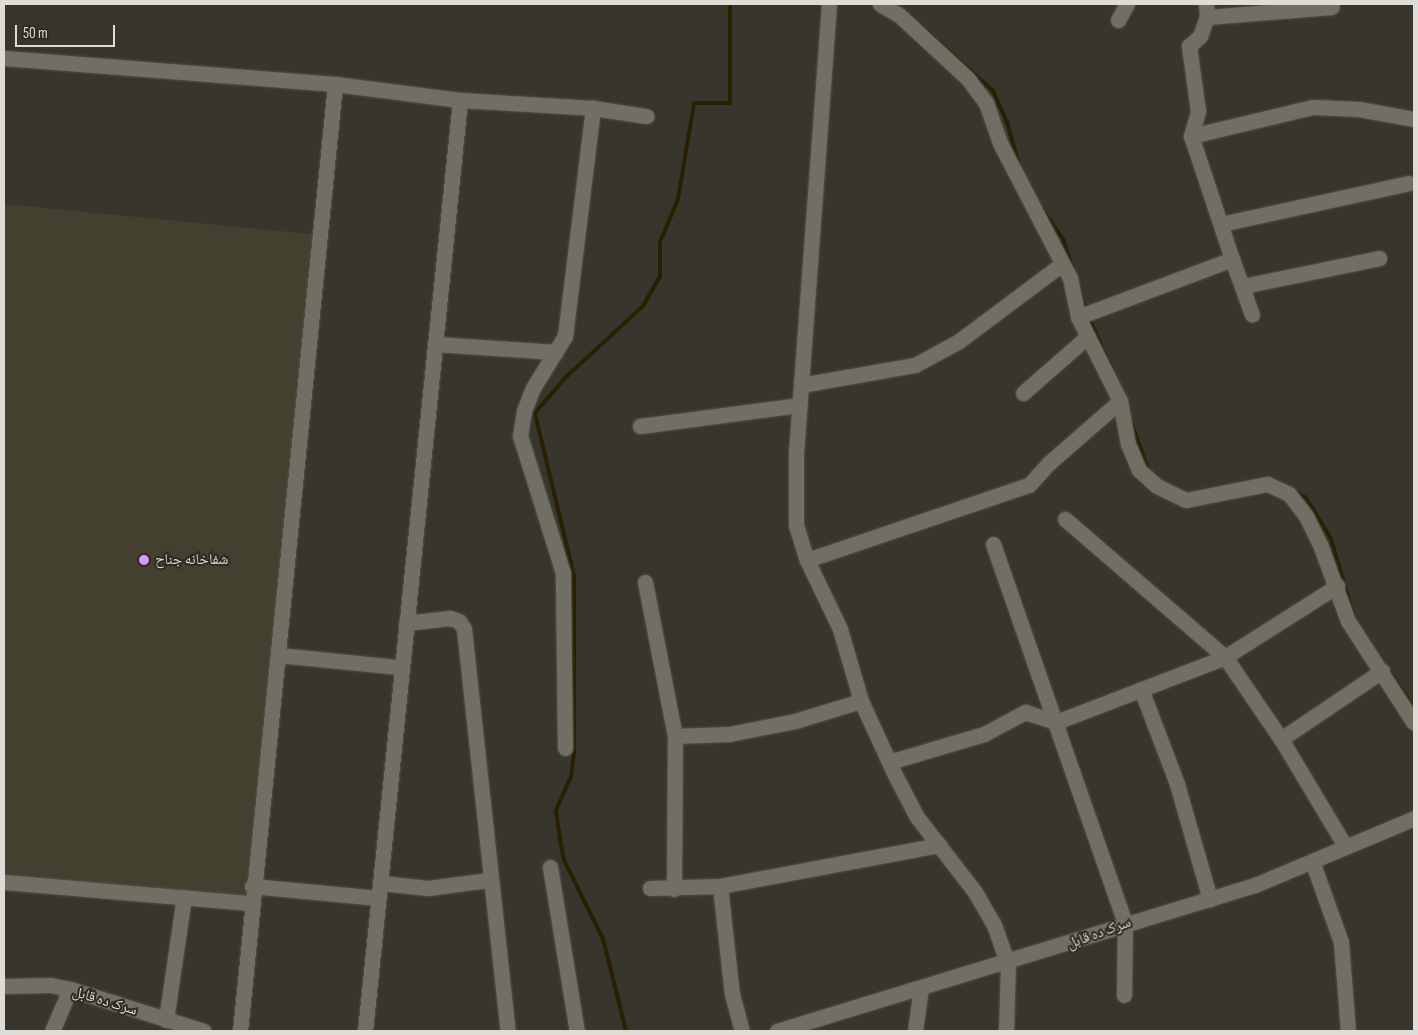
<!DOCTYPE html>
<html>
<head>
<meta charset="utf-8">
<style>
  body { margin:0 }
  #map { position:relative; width:1418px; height:1035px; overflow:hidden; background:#38362c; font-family:"Sofia Sans Condensed","Noto Naskh Arabic",sans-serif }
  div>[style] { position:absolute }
  .built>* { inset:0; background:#444030 }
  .stream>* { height:4px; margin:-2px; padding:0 2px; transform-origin:2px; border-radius:2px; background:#292000 }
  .roads { filter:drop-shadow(0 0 1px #54524a) drop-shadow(0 0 1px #54524a) }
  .minor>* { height:15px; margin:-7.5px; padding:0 7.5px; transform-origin:7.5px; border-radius:7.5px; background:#716e64 }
  .dots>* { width:14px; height:14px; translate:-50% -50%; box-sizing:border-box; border:2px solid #2e2c22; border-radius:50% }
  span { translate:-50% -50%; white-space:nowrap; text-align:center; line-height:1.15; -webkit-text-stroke:4px #2e2c22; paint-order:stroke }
  .poi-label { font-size:15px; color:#dddcd6 }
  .left { translate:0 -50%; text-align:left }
  .street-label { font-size:15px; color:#dddcd6 }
  .frame { position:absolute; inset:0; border:5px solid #dddcd6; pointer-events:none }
  .scale { position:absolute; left:15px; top:25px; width:100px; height:22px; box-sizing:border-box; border:2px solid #dddcd6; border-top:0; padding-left:6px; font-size:15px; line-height:18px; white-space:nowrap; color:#dddcd6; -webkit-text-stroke:4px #2e2c22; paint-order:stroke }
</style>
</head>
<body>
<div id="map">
  <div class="built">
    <div style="clip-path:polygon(4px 204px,321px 235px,247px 908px,4px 885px)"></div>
  </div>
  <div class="stream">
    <div style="left:922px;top:27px;width:96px;rotate:42deg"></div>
    <div style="left:993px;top:91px;width:34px;rotate:66deg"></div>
    <div style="left:1007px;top:122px;width:41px;rotate:74.2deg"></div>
    <div style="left:1042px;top:209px;width:37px;rotate:55deg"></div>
    <div style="left:1063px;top:239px;width:75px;rotate:72.1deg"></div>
    <div style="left:1088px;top:316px;width:88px;rotate:65.8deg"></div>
    <div style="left:1130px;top:419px;width:53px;rotate:70.2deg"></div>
    <div style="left:1294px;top:491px;width:14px;rotate:30deg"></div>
    <div style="left:1306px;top:498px;width:48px;rotate:58.6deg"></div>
    <div style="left:1331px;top:539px;width:81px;rotate:73.6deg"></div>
    <div style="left:1386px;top:666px;width:50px;rotate:56.3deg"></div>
    <div style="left:626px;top:1031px;width:95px;rotate:-104deg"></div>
    <div style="left:603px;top:939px;width:88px;rotate:-116.3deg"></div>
    <div style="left:564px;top:860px;width:21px;rotate:-101deg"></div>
    <div style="left:560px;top:839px;width:29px;rotate:-98deg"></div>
    <div style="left:556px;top:810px;width:36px;rotate:-66deg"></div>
    <div style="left:571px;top:777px;width:24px;rotate:-83deg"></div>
    <div style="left:574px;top:753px;width:177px;rotate:-90deg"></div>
    <div style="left:574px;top:576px;width:168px;rotate:-103.5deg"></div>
    <div style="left:535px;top:413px;width:46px;rotate:-49.4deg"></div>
    <div style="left:565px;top:378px;width:106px;rotate:-42.7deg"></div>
    <div style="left:643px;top:306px;width:34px;rotate:-60deg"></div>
    <div style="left:660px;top:277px;width:35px;rotate:-90deg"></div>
    <div style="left:660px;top:242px;width:47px;rotate:-67.3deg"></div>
    <div style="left:678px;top:199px;width:97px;rotate:-80.5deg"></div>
    <div style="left:694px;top:103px;width:36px"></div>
    <div style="left:730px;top:103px;width:99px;rotate:-90deg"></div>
  </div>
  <div class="roads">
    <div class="minor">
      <div style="left:829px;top:4px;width:447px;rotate:94.2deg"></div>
      <div style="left:796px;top:450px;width:75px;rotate:90deg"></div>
      <div style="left:796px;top:525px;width:37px;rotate:73deg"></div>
      <div style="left:807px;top:560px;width:76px;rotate:64.4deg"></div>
      <div style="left:840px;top:629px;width:75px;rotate:73.7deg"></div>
      <div style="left:861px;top:701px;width:81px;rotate:65.3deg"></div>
      <div style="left:895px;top:775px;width:47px;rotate:62.4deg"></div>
      <div style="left:917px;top:817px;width:95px;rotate:52.3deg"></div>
      <div style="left:975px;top:892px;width:38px;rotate:60deg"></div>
      <div style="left:994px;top:925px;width:41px;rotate:70.3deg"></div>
      <div style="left:1008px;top:964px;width:67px;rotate:91.7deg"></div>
      <div style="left:880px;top:4px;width:22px;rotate:30deg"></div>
      <div style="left:899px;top:15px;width:94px;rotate:42.8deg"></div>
      <div style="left:968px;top:79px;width:30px;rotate:53deg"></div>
      <div style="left:986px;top:103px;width:42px;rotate:70.7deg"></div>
      <div style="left:1000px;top:143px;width:152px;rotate:62.6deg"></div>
      <div style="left:1070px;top:278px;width:40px;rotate:78deg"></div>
      <div style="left:1078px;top:317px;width:94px;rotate:63.4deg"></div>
      <div style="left:1120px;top:401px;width:44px;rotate:79.5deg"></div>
      <div style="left:1128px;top:444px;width:28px;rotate:67deg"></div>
      <div style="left:1139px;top:470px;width:24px;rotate:42deg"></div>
      <div style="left:1157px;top:486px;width:32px;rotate:26deg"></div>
      <div style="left:1186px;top:500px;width:83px;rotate:-11.2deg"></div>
      <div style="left:1267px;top:484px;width:24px;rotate:24deg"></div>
      <div style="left:1289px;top:494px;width:28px;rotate:52deg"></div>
      <div style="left:1306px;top:516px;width:34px;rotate:64deg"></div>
      <div style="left:1321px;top:547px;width:79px;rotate:70deg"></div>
      <div style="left:1348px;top:621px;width:121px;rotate:57.1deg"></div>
      <div style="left:1207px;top:17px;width:125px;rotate:-4.6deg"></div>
      <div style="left:1118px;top:20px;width:18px;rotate:-61deg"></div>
      <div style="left:4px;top:58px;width:332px;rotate:4.5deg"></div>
      <div style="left:335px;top:84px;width:126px;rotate:7.3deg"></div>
      <div style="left:460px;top:100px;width:133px;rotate:3.4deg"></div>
      <div style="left:593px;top:108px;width:54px;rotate:8.6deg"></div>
      <div style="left:1191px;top:136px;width:125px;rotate:-13.4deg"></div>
      <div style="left:1313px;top:107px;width:46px;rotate:2.5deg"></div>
      <div style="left:1359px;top:109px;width:56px;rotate:10.3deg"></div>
      <div style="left:1221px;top:224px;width:192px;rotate:-12.3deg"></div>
      <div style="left:1232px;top:259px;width:59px;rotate:70.3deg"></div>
      <div style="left:1243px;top:286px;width:139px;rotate:-11.6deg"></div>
      <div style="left:1078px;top:317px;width:165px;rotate:-20.6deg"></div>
      <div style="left:1232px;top:259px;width:130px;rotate:-108.4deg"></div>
      <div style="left:1191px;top:136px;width:26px;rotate:-74deg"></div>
      <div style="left:1198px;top:111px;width:66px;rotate:-97.9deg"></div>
      <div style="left:1189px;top:46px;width:15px;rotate:-42deg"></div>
      <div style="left:1200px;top:36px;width:20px;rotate:-70deg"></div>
      <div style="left:1207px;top:17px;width:13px;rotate:-94deg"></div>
      <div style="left:435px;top:344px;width:121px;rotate:3.8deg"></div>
      <div style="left:801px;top:385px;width:116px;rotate:-10deg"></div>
      <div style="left:915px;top:365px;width:50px;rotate:-28.6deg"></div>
      <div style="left:959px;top:341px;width:129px;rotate:-36.8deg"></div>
      <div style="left:1023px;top:393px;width:86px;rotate:-41.2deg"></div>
      <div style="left:640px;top:426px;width:160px;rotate:-7.5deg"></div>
      <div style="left:1065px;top:519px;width:211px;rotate:40.8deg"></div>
      <div style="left:1225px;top:657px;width:99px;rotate:55.7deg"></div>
      <div style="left:1281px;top:739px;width:125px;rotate:59.1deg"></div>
      <div style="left:993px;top:544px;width:401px;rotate:70.8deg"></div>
      <div style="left:1125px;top:923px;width:72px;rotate:90.8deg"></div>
      <div style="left:807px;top:560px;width:234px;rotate:-18.7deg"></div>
      <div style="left:1029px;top:485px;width:30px;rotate:-48deg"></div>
      <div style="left:1049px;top:463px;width:94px;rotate:-41.1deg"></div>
      <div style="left:645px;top:582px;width:157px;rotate:79deg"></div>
      <div style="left:675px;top:736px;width:153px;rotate:90.4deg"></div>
      <div style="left:406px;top:623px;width:44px;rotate:-6.5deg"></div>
      <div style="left:450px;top:618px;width:9px;rotate:18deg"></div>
      <div style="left:459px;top:621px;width:9px;rotate:58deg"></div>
      <div style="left:464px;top:629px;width:404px;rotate:83.8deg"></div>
      <div style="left:278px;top:655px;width:122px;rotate:5.7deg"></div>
      <div style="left:1141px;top:689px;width:102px;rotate:69.2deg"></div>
      <div style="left:1177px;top:784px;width:120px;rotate:74deg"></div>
      <div style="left:675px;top:736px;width:54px;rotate:-2.1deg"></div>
      <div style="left:729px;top:734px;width:67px;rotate:-11.1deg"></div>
      <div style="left:795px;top:721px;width:69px;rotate:-16.9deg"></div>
      <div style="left:1281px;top:739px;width:122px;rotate:-34deg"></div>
      <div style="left:565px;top:748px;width:175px;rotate:-90.7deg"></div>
      <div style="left:563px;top:573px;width:144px;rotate:-107.4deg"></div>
      <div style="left:520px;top:436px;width:25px;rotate:-81deg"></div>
      <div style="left:524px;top:411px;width:25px;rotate:-69deg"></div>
      <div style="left:533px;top:388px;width:61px;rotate:-58.4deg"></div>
      <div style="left:565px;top:336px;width:230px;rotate:-83deg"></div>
      <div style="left:889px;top:762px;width:99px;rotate:-16.4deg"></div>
      <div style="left:984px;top:734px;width:47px;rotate:-28.2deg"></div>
      <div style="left:1025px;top:712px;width:33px;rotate:18deg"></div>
      <div style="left:1056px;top:722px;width:181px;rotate:-21deg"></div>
      <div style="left:1225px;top:657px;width:133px;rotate:-32.4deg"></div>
      <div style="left:1312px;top:861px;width:86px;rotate:70.3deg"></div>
      <div style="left:1341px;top:942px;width:89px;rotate:85.5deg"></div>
      <div style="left:550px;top:867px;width:166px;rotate:80.7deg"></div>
      <div style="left:4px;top:882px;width:247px;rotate:4.9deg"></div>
      <div style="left:381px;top:883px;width:47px;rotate:6.1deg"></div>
      <div style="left:428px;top:888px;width:62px;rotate:-7.5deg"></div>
      <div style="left:252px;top:886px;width:127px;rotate:5.4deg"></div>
      <div style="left:720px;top:886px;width:109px;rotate:83.7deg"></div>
      <div style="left:732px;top:994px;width:38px;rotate:75deg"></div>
      <div style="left:650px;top:888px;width:70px;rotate:-1.6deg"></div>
      <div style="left:720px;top:886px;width:223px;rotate:-10.6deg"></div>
      <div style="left:4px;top:986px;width:46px;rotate:-1.2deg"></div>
      <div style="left:50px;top:985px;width:20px;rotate:11deg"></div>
      <div style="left:70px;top:989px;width:140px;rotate:17.4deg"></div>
      <div style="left:166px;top:1020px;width:124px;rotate:-81.7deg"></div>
      <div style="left:52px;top:1031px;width:46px;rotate:-66.8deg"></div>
      <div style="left:240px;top:1031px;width:952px;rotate:-84.27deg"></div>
      <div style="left:365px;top:1031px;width:936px;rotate:-84.17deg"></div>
      <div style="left:777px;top:1031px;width:500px;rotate:-17deg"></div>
      <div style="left:1255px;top:885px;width:173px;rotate:-22.8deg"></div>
      <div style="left:915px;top:1031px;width:43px;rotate:-82.1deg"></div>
    </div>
  </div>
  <div class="dots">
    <div style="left:144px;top:560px;background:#d69bfa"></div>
  </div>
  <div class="poi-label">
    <span class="left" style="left:155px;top:560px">شفاخانه جناح</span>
  </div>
  <div class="street-label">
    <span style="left:1099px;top:933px;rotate:-20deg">سرک ده قابل</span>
    <span style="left:105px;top:1001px;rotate:17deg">سرک ده قابل</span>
  </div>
  <div class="frame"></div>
  <div class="scale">50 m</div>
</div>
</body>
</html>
